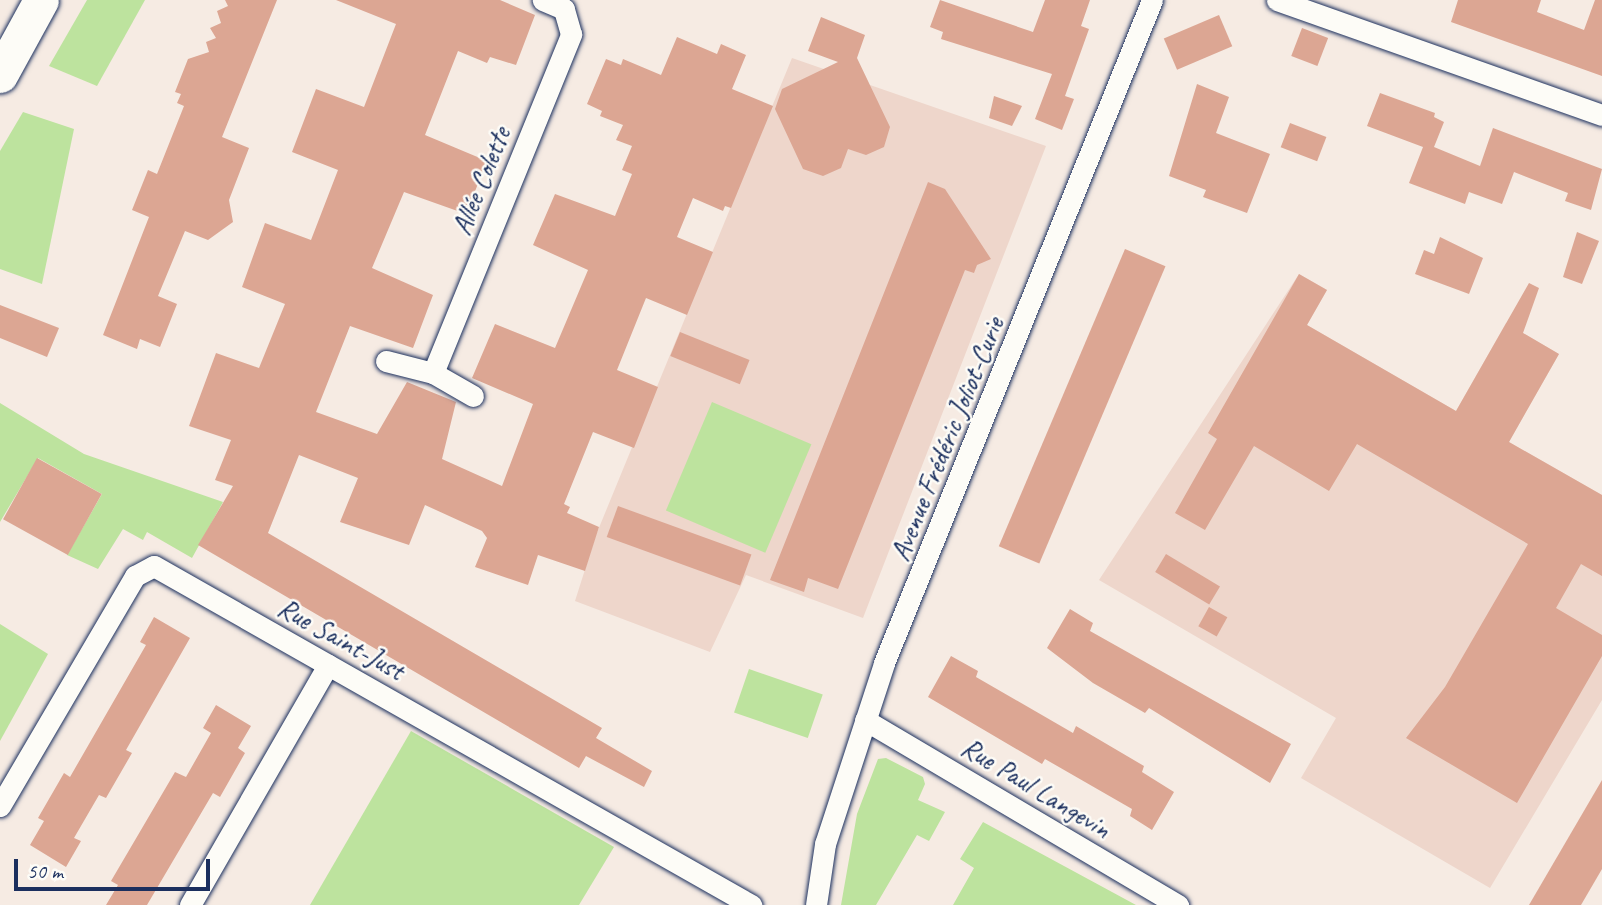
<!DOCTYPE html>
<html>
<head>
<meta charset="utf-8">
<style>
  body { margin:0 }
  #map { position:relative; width:1602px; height:905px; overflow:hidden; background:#f6ebe3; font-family:Caveat,sans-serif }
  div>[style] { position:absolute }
  .built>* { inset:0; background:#eed6cb }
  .green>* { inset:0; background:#bde39e; transform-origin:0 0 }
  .building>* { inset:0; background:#dca693; transform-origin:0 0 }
  .roads { filter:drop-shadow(0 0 2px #1b2f5e) drop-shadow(0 0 2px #1b2f5e) }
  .minor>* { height:21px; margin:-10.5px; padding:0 10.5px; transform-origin:10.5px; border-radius:10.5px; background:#fdfcf7 }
  .primary>* { height:35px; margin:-17.5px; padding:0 17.5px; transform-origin:17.5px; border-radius:17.5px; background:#fdfcf7 }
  span { translate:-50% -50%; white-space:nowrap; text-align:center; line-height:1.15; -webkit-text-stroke:5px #fdfcf7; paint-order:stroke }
  .street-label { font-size:28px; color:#1b2f5e }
  .scale { position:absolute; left:14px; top:859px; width:196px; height:32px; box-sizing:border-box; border:4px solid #1b2f5e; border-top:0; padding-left:9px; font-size:21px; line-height:24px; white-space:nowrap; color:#1b2f5e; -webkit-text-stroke:5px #fdfcf7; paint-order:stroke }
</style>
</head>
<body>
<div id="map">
  <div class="built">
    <div style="clip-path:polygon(792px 58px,1046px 146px,863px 618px,746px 575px,710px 652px,575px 601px,596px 535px)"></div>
    <div style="clip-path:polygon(1299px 274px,1327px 290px,1307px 325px,1456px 411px,1506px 323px,1559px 354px,1509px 442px,1602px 495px,1602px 700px,1490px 888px,1301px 778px,1336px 718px,1099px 580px)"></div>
  </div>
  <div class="green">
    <div style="clip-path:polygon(87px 0,145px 0,97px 86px,49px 66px)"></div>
    <div style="clip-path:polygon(23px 112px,74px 129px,42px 284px,0 269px,0 151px)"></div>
    <div style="left:712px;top:402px;width:108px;height:118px;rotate:23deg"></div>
    <div style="clip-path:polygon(0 403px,84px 454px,223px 502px,192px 558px,147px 532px,143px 540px,123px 529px,98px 569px,67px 555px,102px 494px,38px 458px,0 522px)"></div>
    <div style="clip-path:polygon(0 624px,48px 654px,0 741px)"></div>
    <div style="left:749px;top:669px;width:78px;height:46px;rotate:19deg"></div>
    <div style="clip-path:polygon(411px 731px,614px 847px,579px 905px,310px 905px)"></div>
    <div style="clip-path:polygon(886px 758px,923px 777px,925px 784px,918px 800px,945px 812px,929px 841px,917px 835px,876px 905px,841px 905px,857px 814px,878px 759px)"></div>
    <div style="clip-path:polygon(983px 822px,1136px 905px,953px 905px,974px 868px,960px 859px)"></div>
  </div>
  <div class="building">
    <div style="clip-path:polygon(225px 0,277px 0,222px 137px,249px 148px,229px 200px,233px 222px,208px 240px,185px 231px,158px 296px,177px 304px,160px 347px,140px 339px,137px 349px,103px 335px,149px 217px,132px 210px,148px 170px,157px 174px,184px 106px,177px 103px,181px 94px,175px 92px,188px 59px,209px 52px,206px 42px,216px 38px,210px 28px,221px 23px,217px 11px,228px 6px)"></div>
    <div style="clip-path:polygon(336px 0,500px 0,535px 15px,516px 65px,490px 57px,487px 63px,458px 51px,425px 135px,487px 161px,466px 214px,404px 192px,372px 268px,433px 295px,413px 348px,350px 326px,316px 412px,377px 434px,407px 382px,456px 402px,442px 459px,502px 486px,533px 404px,472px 378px,495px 324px,555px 348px,588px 270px,533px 245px,555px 194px,615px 216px,632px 174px,622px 170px,632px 146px,616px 140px,623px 125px,600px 116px,602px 111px,587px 104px,606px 59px,621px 65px,623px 59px,661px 75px,677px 37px,717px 54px,721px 44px,746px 55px,732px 89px,773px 106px,731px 208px,725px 206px,723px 211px,693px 198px,677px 237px,713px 252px,687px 315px,646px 298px,617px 370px,658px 387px,634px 448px,593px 432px,564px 504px,570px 507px,567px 513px,599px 527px,585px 571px,538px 555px,528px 585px,475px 567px,487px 538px,482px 531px,425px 505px,409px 545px,340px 522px,358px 478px,299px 455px,268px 533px,602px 728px,596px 738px,652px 771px,644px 787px,586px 756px,579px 768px,198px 545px,233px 486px,215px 480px,231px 440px,189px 426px,216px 353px,259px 368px,285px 304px,242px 287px,265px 223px,311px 240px,338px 170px,292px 152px,316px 89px,364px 107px,396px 24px)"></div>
    <div style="clip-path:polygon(940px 0,1033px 32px,1045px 0,1090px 0,1081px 26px,1089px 29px,1065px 96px,1074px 99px,1062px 130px,1035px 119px,1052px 74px,941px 39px,943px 32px,930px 27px)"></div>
    <div style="clip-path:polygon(1458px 0,1541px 0,1537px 12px,1584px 30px,1595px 0,1602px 0,1602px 76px,1451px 22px)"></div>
    <div style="left:1219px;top:15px;width:34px;height:60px;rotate:67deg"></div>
    <div style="clip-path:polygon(821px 17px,865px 35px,857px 58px,890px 127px,884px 147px,866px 155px,848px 149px,841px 168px,823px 176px,803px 169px,775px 109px,782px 89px,838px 62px,808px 51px)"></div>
    <div style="left:1302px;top:28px;width:28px;height:30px;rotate:21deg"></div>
    <div style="clip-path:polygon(1197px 84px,1229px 97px,1216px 133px,1270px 154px,1247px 213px,1203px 197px,1206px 190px,1169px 176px)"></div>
    <div style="clip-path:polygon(1380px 93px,1435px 113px,1434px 117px,1444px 122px,1434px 147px,1480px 166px,1493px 128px,1602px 169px,1591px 210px,1565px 201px,1568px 193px,1514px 172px,1502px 204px,1469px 192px,1465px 204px,1409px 183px,1423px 147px,1367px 126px)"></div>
    <div style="clip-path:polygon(994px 96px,1022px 106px,1012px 126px,989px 118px)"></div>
    <div style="left:1290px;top:123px;width:39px;height:26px;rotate:21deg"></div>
    <div style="clip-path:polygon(928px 182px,945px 189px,991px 259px,977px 265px,974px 273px,965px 270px,838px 589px,808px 578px,804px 592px,770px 580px)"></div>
    <div style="clip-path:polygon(1577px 232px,1599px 241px,1582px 284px,1563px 277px)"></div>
    <div style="clip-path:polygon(1440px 237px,1483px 258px,1469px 294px,1415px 274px,1424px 250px,1434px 254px)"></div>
    <div style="left:1125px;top:249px;width:44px;height:323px;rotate:23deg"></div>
    <div style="clip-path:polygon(1299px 274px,1327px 290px,1307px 325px,1456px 411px,1529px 283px,1539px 288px,1523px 333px,1559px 354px,1509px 442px,1602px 495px,1602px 576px,1581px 564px,1556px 608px,1602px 635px,1602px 656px,1517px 803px,1406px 738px,1445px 687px,1528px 544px,1357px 444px,1329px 491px,1254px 446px,1205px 530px,1175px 513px,1217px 439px,1208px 433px)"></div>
    <div style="clip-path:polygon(0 305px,59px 328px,47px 357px,0 338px)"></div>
    <div style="left:680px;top:332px;width:75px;height:26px;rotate:22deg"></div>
    <div style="left:37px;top:458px;width:74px;height:70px;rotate:29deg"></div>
    <div style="left:618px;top:506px;width:142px;height:33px;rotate:20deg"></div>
    <div style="left:1166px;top:554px;width:63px;height:21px;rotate:31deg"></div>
    <div style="left:1209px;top:607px;width:21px;height:22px;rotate:29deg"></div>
    <div style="clip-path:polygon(1070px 609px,1093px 623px,1090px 631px,1291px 744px,1270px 783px,1149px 708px,1145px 713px,1093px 683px,1047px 648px)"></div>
    <div style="clip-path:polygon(154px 617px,190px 638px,126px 750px,132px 753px,106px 798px,99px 795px,74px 838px,81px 841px,66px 867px,30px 845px,44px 821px,38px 818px,64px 773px,70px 777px,146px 645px,140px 642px)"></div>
    <div style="clip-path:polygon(951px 656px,978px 671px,976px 677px,1073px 733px,1076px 726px,1144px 766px,1142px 772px,1174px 792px,1152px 830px,1130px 816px,1132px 809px,1045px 759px,1042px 764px,928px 697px)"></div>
    <div style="clip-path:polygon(216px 705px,251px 726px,238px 748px,245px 753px,220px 797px,213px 793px,147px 905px,106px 905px,118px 885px,111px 881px,175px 772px,186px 777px,211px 733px,203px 728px)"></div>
    <div style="clip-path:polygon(1602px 780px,1602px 869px,1581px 905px,1529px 905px)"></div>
  </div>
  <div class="roads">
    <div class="minor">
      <div style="left:1277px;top:0;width:345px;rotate:19.5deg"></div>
      <div style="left:386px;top:361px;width:49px;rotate:14.3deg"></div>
      <div style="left:433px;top:373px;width:46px;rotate:29.9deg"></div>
      <div style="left:433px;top:373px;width:366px;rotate:-67.8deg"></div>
      <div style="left:571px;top:34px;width:26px;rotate:-106deg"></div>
      <div style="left:564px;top:9px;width:23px;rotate:-157deg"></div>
      <div style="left:865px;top:720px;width:364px;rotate:30.6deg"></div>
      <div style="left:0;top:806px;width:267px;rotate:-59.6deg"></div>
      <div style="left:135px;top:576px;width:21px;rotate:-28deg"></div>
      <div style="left:154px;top:566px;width:687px;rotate:29.59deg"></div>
      <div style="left:190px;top:905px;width:277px;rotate:-60.1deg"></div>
      <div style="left:816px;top:905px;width:62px;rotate:-81.6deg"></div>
      <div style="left:825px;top:844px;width:190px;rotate:-71.9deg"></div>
      <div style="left:884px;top:663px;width:715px;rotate:-67.99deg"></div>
    </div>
    <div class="primary">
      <div style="left:0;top:75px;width:85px;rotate:-61.3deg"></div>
    </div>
  </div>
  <div class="street-label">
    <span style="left:481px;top:181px;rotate:-68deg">Allée Colette</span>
    <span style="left:947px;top:439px;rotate:-68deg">Avenue Frédéric Joliot-Curie</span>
    <span style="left:341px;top:639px;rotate:29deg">Rue Saint-Just</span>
    <span style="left:1036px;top:788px;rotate:31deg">Rue Paul Langevin</span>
  </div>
  <div class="scale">50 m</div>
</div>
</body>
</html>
